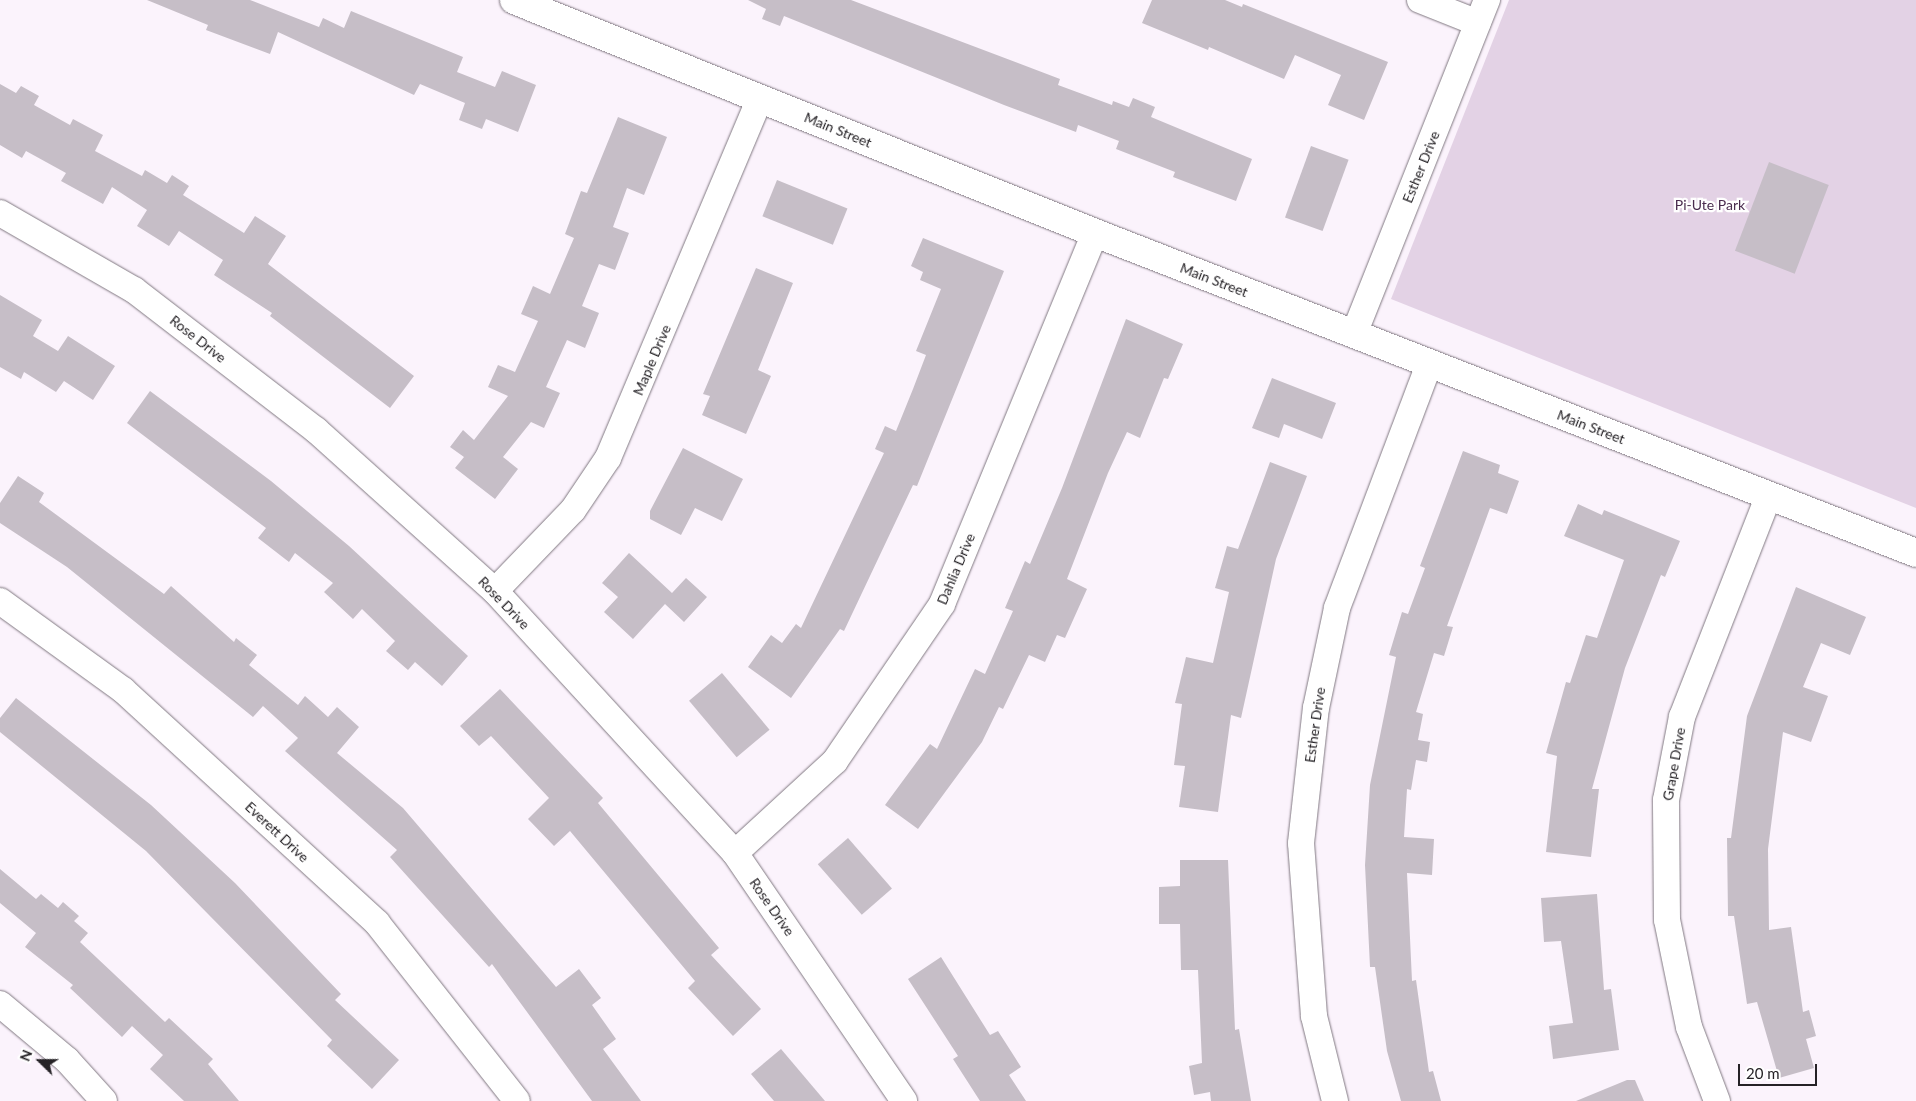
<!DOCTYPE html>
<html>
<head>
<meta charset="utf-8">
<style>
  body { margin:0 }
  #map { position:relative; width:1916px; height:1101px; overflow:hidden; background:#fbf3fc; font-family:Lato,sans-serif }
  div>[style] { position:absolute }
  .green>* { inset:0; background:#e3d2e5 }
  .building>* { inset:0; background:#c6bec7; transform-origin:0 0 }
  .roads { filter:drop-shadow(0 0 1px #807881) drop-shadow(0 0 1px #807881) }
  .minor>* { height:26px; margin:-13px; padding:0 13px; transform-origin:13px; border-radius:13px; background:#fff }
  .major>* { height:28px; margin:-14px; padding:0 14px; transform-origin:14px; border-radius:14px; background:#fff }
  span { translate:-50% -50%; white-space:nowrap; text-align:center; line-height:1.15; -webkit-text-stroke:4.5px #fff; paint-order:stroke }
  .street-label { font-size:14px; color:#252226 }
  .park-label { font-size:14px; color:#4a2c4f }
  .north { position:absolute; left:15px; top:1036px; width:50px; height:50px; -webkit-text-stroke:4px #fff; paint-order:stroke; rotate:292deg; font-size:14px; font-weight:700; line-height:20px; text-align:center; color:#252226 }
  .north::after { content:''; display:block; margin:auto; width:18px; height:22px; background:#252226; clip-path:polygon(50% 0,100% 100%,50% 72%,0 100%) }
  .scale { position:absolute; left:1738px; top:1064px; width:79px; height:22px; box-sizing:border-box; border:2px solid #252226; border-top:0; padding-left:6px; font-size:15px; line-height:18px; white-space:nowrap; color:#252226; -webkit-text-stroke:4px #fff; paint-order:stroke }
</style>
</head>
<body>
<div id="map">
  <div class="green">
    <div style="clip-path:polygon(1509px 0,1916px 0,1916px 508px,1391px 299px)"></div>
  </div>
  <div class="building">
    <div style="clip-path:polygon(147px 0,250px 0,319px 27px,323px 18px,344px 28px,351px 11px,463px 57px,457px 72px,495px 87px,502px 71px,536px 85px,518px 132px,486px 119px,482px 129px,459px 120px,465px 103px,420px 84px,414px 95px,278px 32px,270px 54px,206px 30px,208px 25px)"></div>
    <div style="clip-path:polygon(748px 0,851px 0,1060px 79px,1058px 85px,1112px 105px,1113px 101px,1129px 107px,1133px 98px,1155px 107px,1151px 117px,1252px 159px,1236px 201px,1173px 177px,1175px 172px,1116px 149px,1119px 141px,1078px 125px,1076px 132px,1004px 105px,784px 16px,780px 26px,762px 19px,766px 9px)"></div>
    <div style="clip-path:polygon(1152px 0,1225px 0,1242px 7px,1243px 4px,1388px 62px,1364px 120px,1328px 105px,1341px 75px,1295px 55px,1284px 79px,1209px 47px,1208px 50px,1142px 23px)"></div>
    <div style="clip-path:polygon(0 84px,16px 93px,21px 86px,39px 96px,34px 105px,70px 125px,73px 119px,103px 135px,95px 151px,142px 176px,145px 170px,167px 183px,172px 175px,189px 186px,183px 195px,244px 233px,255px 216px,286px 236px,268px 264px,414px 376px,390px 408px,270px 316px,272px 313px,214px 275px,223px 260px,179px 231px,169px 246px,137px 226px,147px 210px,112px 187px,103px 204px,61px 181px,66px 173px,26px 151px,22px 158px,0 145px)"></div>
    <div style="clip-path:polygon(618px 117px,667px 137px,644px 195px,627px 188px,613px 227px,629px 233px,615px 270px,599px 264px,582px 306px,599px 313px,585px 348px,567px 340px,546px 387px,560px 393px,544px 428px,531px 422px,503px 457px,518px 469px,495px 499px,455px 468px,464px 457px,450px 447px,463px 430px,474px 440px,508px 396px,488px 387px,498px 365px,515px 372px,538px 321px,521px 314px,533px 286px,550px 294px,574px 238px,565px 234px,581px 191px,587px 193px)"></div>
    <div style="left:1311px;top:146px;width:40px;height:76px;rotate:20deg"></div>
    <div style="left:1769px;top:162px;width:64px;height:95px;rotate:21deg"></div>
    <div style="left:777px;top:180px;width:76px;height:39px;rotate:22deg"></div>
    <div style="clip-path:polygon(923px 238px,1004px 271px,917px 486px,913px 485px,844px 631px,840px 629px,791px 698px,748px 667px,771px 635px,782px 643px,796px 624px,801px 628px,884px 453px,875px 449px,885px 426px,896px 431px,913px 389px,926px 355px,916px 351px,941px 289px,920px 280px,923px 272px,911px 266px)"></div>
    <div style="clip-path:polygon(756px 268px,793px 283px,758px 370px,771px 376px,746px 434px,702px 415px,710px 396px,703px 394px)"></div>
    <div style="clip-path:polygon(0 295px,42px 320px,33px 336px,58px 351px,68px 336px,115px 366px,93px 400px,64px 381px,56px 392px,24px 372px,21px 379px,0 367px)"></div>
    <div style="clip-path:polygon(1126px 319px,1183px 344px,1168px 379px,1164px 378px,1140px 438px,1127px 432px,1108px 473px,1067px 579px,1087px 589px,1065px 638px,1057px 635px,1045px 662px,1029px 655px,1003px 709px,999px 707px,982px 742px,918px 829px,885px 805px,930px 744px,937px 749px,975px 669px,985px 674px,1013px 611px,1005px 608px,1025px 561px,1030px 564px,1062px 488px)"></div>
    <div style="clip-path:polygon(1272px 378px,1336px 403px,1322px 439px,1284px 424px,1279px 438px,1252px 428px)"></div>
    <div style="clip-path:polygon(150px 391px,271px 481px,349px 546px,468px 656px,442px 686px,415px 662px,408px 670px,386px 651px,395px 641px,362px 609px,353px 619px,324px 592px,333px 583px,295px 553px,289px 562px,258px 538px,266px 528px,127px 423px)"></div>
    <div style="clip-path:polygon(683px 448px,743px 479px,722px 521px,695px 508px,681px 535px,650px 519px,650px 511px)"></div>
    <div style="clip-path:polygon(1463px 451px,1500px 465px,1498px 473px,1519px 481px,1507px 514px,1490px 508px,1447px 626px,1453px 627px,1444px 656px,1434px 653px,1416px 712px,1423px 714px,1418px 740px,1430px 742px,1427px 762px,1416px 760px,1411px 790px,1407px 789px,1404px 837px,1434px 839px,1432px 875px,1407px 873px,1412px 981px,1416px 980px,1429px 1072px,1433px 1071px,1441px 1101px,1401px 1101px,1387px 1051px,1375px 967px,1370px 967px,1365px 865px,1370px 785px,1396px 657px,1389px 655px,1402px 612px,1408px 614px,1425px 568px,1420px 566px)"></div>
    <div style="clip-path:polygon(1270px 462px,1307px 476px,1276px 559px,1241px 718px,1231px 715px,1218px 812px,1179px 807px,1185px 766px,1174px 765px,1182px 704px,1175px 703px,1186px 657px,1213px 663px,1229px 592px,1215px 588px,1227px 546px,1238px 549px)"></div>
    <div style="clip-path:polygon(18px 476px,44px 493px,39px 502px,164px 594px,171px 586px,234px 642px,236px 638px,257px 655px,249px 665px,298px 705px,305px 696px,328px 717px,337px 707px,359px 727px,337px 753px,403px 808px,556px 987px,579px 969px,601px 998px,592px 1005px,616px 1039px,603px 1049px,641px 1101px,592px 1101px,492px 964px,489px 967px,390px 857px,397px 850px,285px 751px,298px 738px,263px 706px,253px 717px,67px 567px,0 523px,0 503px)"></div>
    <div style="clip-path:polygon(1578px 504px,1602px 515px,1604px 510px,1680px 541px,1665px 577px,1661px 575px,1625px 668px,1592px 789px,1599px 789px,1591px 857px,1546px 852px,1557px 756px,1546px 753px,1566px 682px,1570px 683px,1586px 635px,1597px 638px,1624px 560px,1564px 536px)"></div>
    <div style="clip-path:polygon(629px 553px,672px 593px,686px 578px,707px 597px,684px 622px,665px 604px,633px 639px,604px 612px,618px 597px,602px 583px)"></div>
    <div style="clip-path:polygon(1796px 587px,1866px 617px,1850px 655px,1821px 643px,1803px 687px,1828px 696px,1811px 742px,1783px 732px,1768px 849px,1769px 930px,1791px 927px,1803px 1012px,1809px 1010px,1816px 1036px,1806px 1039px,1814px 1068px,1779px 1078px,1757px 1002px,1747px 1004px,1734px 916px,1728px 916px,1727px 838px,1731px 838px,1747px 716px)"></div>
    <div style="left:722px;top:673px;width:74px;height:43px;rotate:50deg"></div>
    <div style="clip-path:polygon(500px 689px,603px 798px,598px 803px,719px 948px,711px 955px,761px 1009px,733px 1036px,688px 988px,695px 981px,570px 831px,554px 846px,528px 819px,549px 798px,491px 736px,479px 746px,460px 726px)"></div>
    <div style="clip-path:polygon(16px 698px,151px 805px,235px 883px,341px 994px,335px 1000px,399px 1060px,372px 1089px,327px 1046px,332px 1040px,146px 851px,0 732px,0 718px)"></div>
    <div style="left:848px;top:838px;width:67px;height:40px;rotate:49deg"></div>
    <div style="clip-path:polygon(1180px 860px,1228px 860px,1235px 1030px,1239px 1029px,1251px 1101px,1211px 1101px,1210px 1092px,1194px 1095px,1189px 1066px,1202px 1063px,1198px 970px,1181px 970px,1180px 924px,1159px 924px,1159px 887px,1180px 886px)"></div>
    <div style="clip-path:polygon(0 869px,36px 899px,41px 894px,58px 908px,63px 902px,79px 916px,74px 921px,88px 933px,80px 942px,165px 1022px,169px 1018px,213px 1059px,208px 1064px,239px 1101px,184px 1101px,150px 1069px,163px 1055px,132px 1026px,122px 1037px,70px 988px,73px 985px,25px 947px,36px 933px,0 903px)"></div>
    <div style="clip-path:polygon(1597px 894px,1604px 990px,1611px 989px,1619px 1050px,1553px 1059px,1549px 1026px,1573px 1023px,1561px 941px,1544px 942px,1541px 898px)"></div>
    <div style="clip-path:polygon(941px 957px,990px 1035px,998px 1031px,1021px 1067px,1009px 1075px,1026px 1101px,980px 1101px,953px 1059px,958px 1056px,908px 979px)"></div>
    <div style="clip-path:polygon(781px 1049px,825px 1101px,774px 1101px,751px 1074px)"></div>
    <div style="clip-path:polygon(1627px 1080px,1635px 1080px,1644px 1101px,1576px 1101px)"></div>
  </div>
  <div class="roads">
    <div class="minor">
      <div style="left:1420px;top:0;width:62px;rotate:21.6deg"></div>
      <div style="left:0;top:213px;width:155px;rotate:29.9deg"></div>
      <div style="left:134px;top:290px;width:230px;rotate:37.6deg"></div>
      <div style="left:316px;top:430px;width:241px;rotate:42deg"></div>
      <div style="left:495px;top:591px;width:355px;rotate:47.5deg"></div>
      <div style="left:735px;top:853px;width:300px;rotate:55.7deg"></div>
      <div style="left:1354px;top:334px;width:360px;rotate:-68.3deg"></div>
      <div style="left:495px;top:591px;width:112px;rotate:-46.1deg"></div>
      <div style="left:573px;top:510px;width:63px;rotate:-56.1deg"></div>
      <div style="left:608px;top:458px;width:390px;rotate:-67.1deg"></div>
      <div style="left:0;top:601px;width:152px;rotate:35.9deg"></div>
      <div style="left:123px;top:690px;width:345px;rotate:42.5deg"></div>
      <div style="left:377px;top:923px;width:226px;rotate:51.8deg"></div>
      <div style="left:735px;top:853px;width:136px;rotate:-42.6deg"></div>
      <div style="left:835px;top:761px;width:190px;rotate:-55.7deg"></div>
      <div style="left:942px;top:604px;width:401px;rotate:-67.6deg"></div>
      <div style="left:0;top:1004px;width:87px;rotate:39.9deg"></div>
      <div style="left:67px;top:1060px;width:55px;rotate:47.9deg"></div>
      <div style="left:1335px;top:1101px;width:88px;rotate:-103.9deg"></div>
      <div style="left:1314px;top:1016px;width:173px;rotate:-94.3deg"></div>
      <div style="left:1301px;top:843px;width:136px;rotate:-83.7deg"></div>
      <div style="left:1316px;top:708px;width:102px;rotate:-78.1deg"></div>
      <div style="left:1337px;top:608px;width:261px;rotate:-69.3deg"></div>
      <div style="left:1717px;top:1101px;width:79px;rotate:-110.7deg"></div>
      <div style="left:1689px;top:1027px;width:109px;rotate:-101.6deg"></div>
      <div style="left:1667px;top:920px;width:120px;rotate:-90.5deg"></div>
      <div style="left:1666px;top:800px;width:85px;rotate:-79.1deg"></div>
      <div style="left:1682px;top:717px;width:238px;rotate:-68.6deg"></div>
    </div>
    <div class="major">
      <div style="left:514px;top:0;width:626px;rotate:21.85deg"></div>
      <div style="left:1095px;top:233px;width:881px;rotate:21.29deg"></div>
    </div>
  </div>
  <div class="street-label">
    <span style="left:838px;top:130px;rotate:22deg">Main Street</span>
    <span style="left:1421px;top:167px;rotate:-68deg">Esther Drive</span>
    <span style="left:1214px;top:280px;rotate:21deg">Main Street</span>
    <span style="left:198px;top:339px;rotate:38deg">Rose Drive</span>
    <span style="left:652px;top:360px;rotate:-67deg">Maple Drive</span>
    <span style="left:1591px;top:427px;rotate:21deg">Main Street</span>
    <span style="left:956px;top:569px;rotate:-67deg">Dahlia Drive</span>
    <span style="left:504px;top:603px;rotate:46deg">Rose Drive</span>
    <span style="left:1315px;top:725px;rotate:-82deg">Esther Drive</span>
    <span style="left:1674px;top:764px;rotate:-80deg">Grape Drive</span>
    <span style="left:277px;top:832px;rotate:43deg">Everett Drive</span>
    <span style="left:772px;top:907px;rotate:55deg">Rose Drive</span>
  </div>
  <div class="park-label">
    <span style="left:1710px;top:205px">Pi-Ute Park</span>
  </div>
  <div class="north">N</div>
  <div class="scale">20 m</div>
</div>
</body>
</html>
